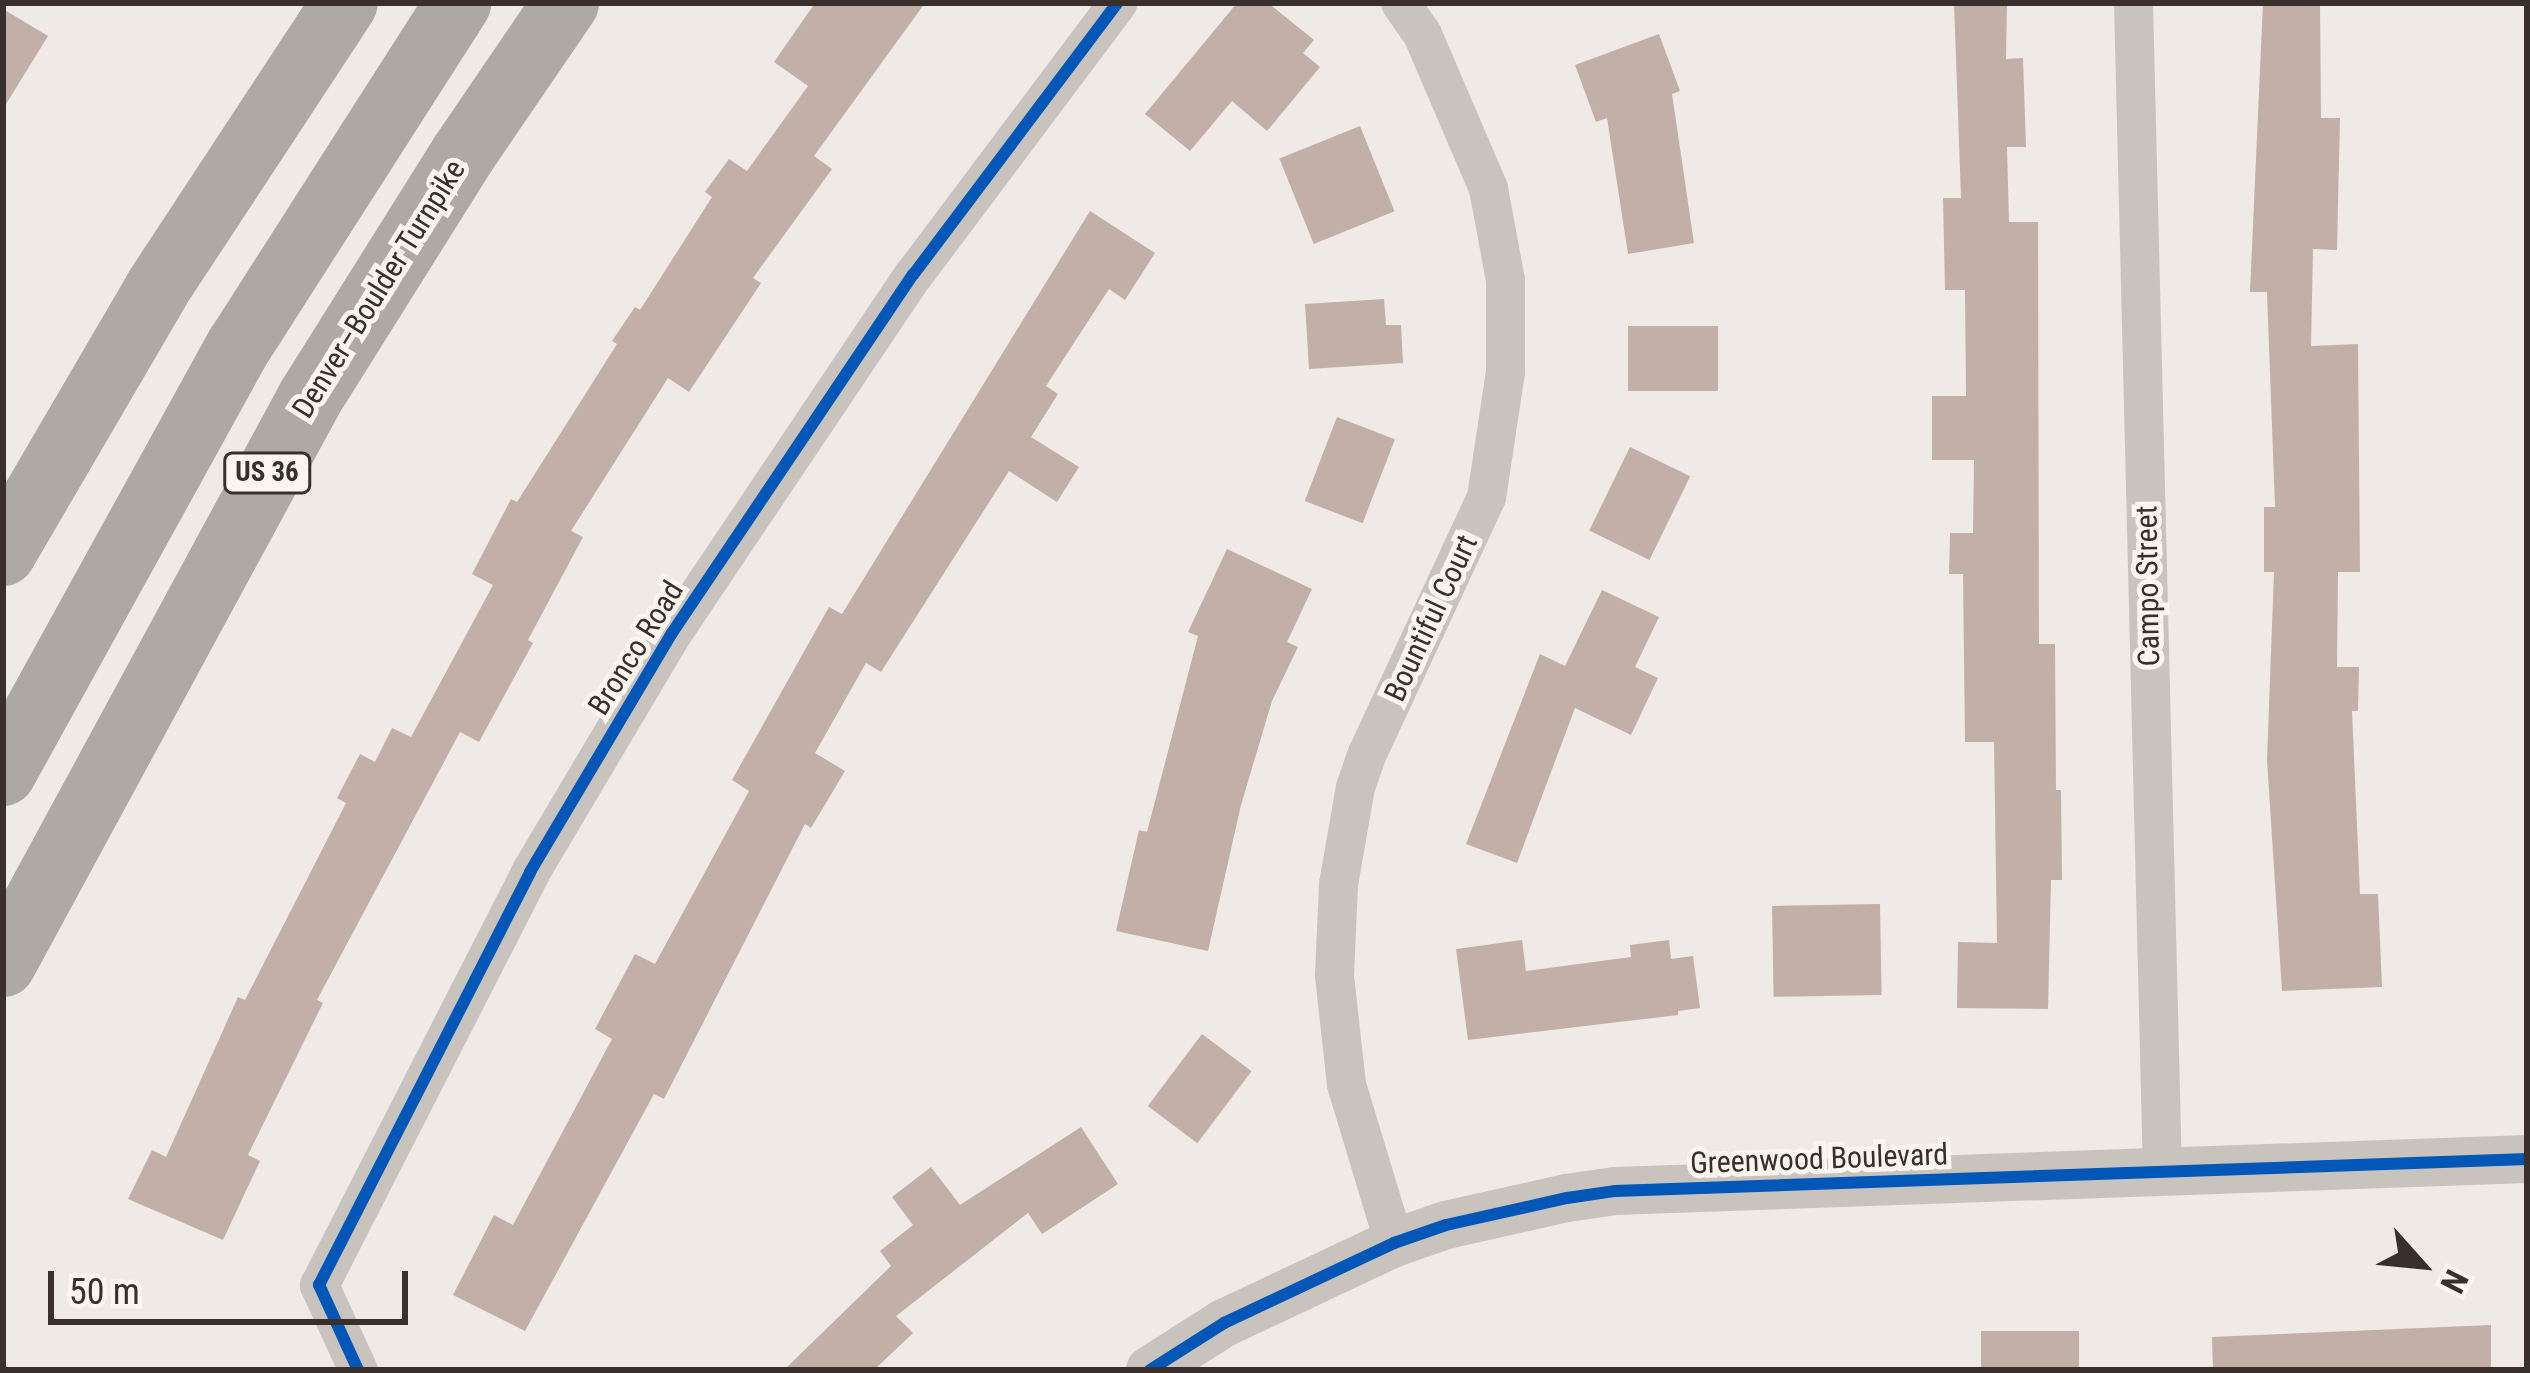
<!DOCTYPE html>
<html>
<head>
<meta charset="utf-8">
<style>
  body { margin:0 }
  #map { position:relative; width:2530px; height:1373px; overflow:hidden; background:#efeae5; font-family:"Roboto Condensed",sans-serif }
  div>[style] { position:absolute }
  .building>* { inset:0; background:#c2afa7; transform-origin:0 0 }
  .minor>* { height:39px; margin:-19.5px; padding:0 19.5px; transform-origin:19.5px; border-radius:19.5px; background:#c9c3bd }
  .tertiary>* { height:48px; margin:-24px; padding:0 24px; transform-origin:24px; border-radius:24px; background:#c9c3bd }
  .trunk>* { height:66px; margin:-33px; padding:0 33px; transform-origin:33px; border-radius:33px; background:#aea8a3 }
  .motorway>* { height:66px; margin:-33px; padding:0 33px; transform-origin:33px; border-radius:33px; background:#aea9a4 }
  .cycleway>* { height:12px; margin:-6px; padding:0 6px; transform-origin:6px; border-radius:6px; background:#0057b8 }
  span { translate:-50% -50%; white-space:nowrap; text-align:center; line-height:1.15; -webkit-text-stroke:10px #faf5ee; paint-order:stroke }
  .shield-label span { padding:3px 9px; background:#faf5ee; border:3px solid; border-radius:9px; -webkit-text-stroke-width:0 }
  .shield-label { font-size:27px; color:#3a302b; font-weight:700 }
  .street-label { font-size:30px; color:#3a302b }
  .frame { position:absolute; inset:0; border:6px solid #3a302b; pointer-events:none }
  .north { position:absolute; left:2362px; top:1205px; width:120px; height:120px; -webkit-text-stroke:9px #faf5ee; paint-order:stroke; rotate:117deg; font-size:33px; font-weight:700; line-height:48px; text-align:center; color:#3a302b }
  .north::after { content:''; display:block; margin:auto; width:42px; height:54px; background:#3a302b; clip-path:polygon(50% 0,100% 100%,50% 72%,0 100%) }
  .scale { position:absolute; left:48px; top:1271px; width:360px; height:54px; box-sizing:border-box; border:6px solid #3a302b; border-top:0; padding-left:15px; font-size:36px; line-height:42px; white-space:nowrap; color:#3a302b; -webkit-text-stroke:9px #faf5ee; paint-order:stroke }
</style>
</head>
<body>
<div id="map">
  <div class="building">
    <div style="clip-path:polygon(815px 3px,925px 3px,814px 156px,832px 169px,753px 278px,761px 283px,689px 392px,668px 378px,571px 531px,583px 537px,528px 640px,533px 643px,479px 742px,460px 732px,317px 1000px,323px 1003px,248px 1155px,260px 1161px,223px 1240px,128px 1199px,152px 1150px,166px 1157px,238px 997px,245px 1000px,346px 803px,337px 798px,360px 754px,375px 762px,392px 728px,411px 737px,493px 585px,472px 574px,511px 499px,517px 502px,617px 344px,612px 341px,635px 307px,640px 310px,712px 197px,705px 192px,729px 159px,747px 171px,808px 86px,774px 62px)"></div>
    <div style="clip-path:polygon(1237px 3px,1268px 3px,1314px 40px,1303px 53px,1320px 67px,1267px 131px,1232px 101px,1190px 151px,1145px 114px)"></div>
    <div style="clip-path:polygon(1954px 3px,2007px 3px,2006px 59px,2023px 58px,2026px 147px,2007px 147px,2009px 222px,2038px 222px,2039px 644px,2055px 644px,2056px 790px,2061px 790px,2062px 880px,2051px 880px,2048px 1009px,1957px 1008px,1958px 942px,1997px 943px,1994px 742px,1965px 742px,1963px 574px,1949px 574px,1950px 533px,1973px 533px,1974px 460px,1932px 460px,1932px 396px,1966px 396px,1965px 290px,1945px 290px,1943px 198px,1961px 198px)"></div>
    <div style="clip-path:polygon(2263px 3px,2320px 3px,2321px 118px,2340px 118px,2337px 250px,2313px 249px,2311px 346px,2358px 344px,2360px 572px,2338px 572px,2337px 667px,2359px 667px,2358px 711px,2352px 711px,2360px 894px,2378px 894px,2382px 987px,2282px 991px,2267px 760px,2274px 572px,2264px 572px,2264px 507px,2275px 507px,2267px 292px,2250px 292px)"></div>
    <div style="clip-path:polygon(3px 9px,48px 36px,3px 109px)"></div>
    <div style="clip-path:polygon(1659px 34px,1680px 91px,1672px 94px,1694px 243px,1628px 254px,1607px 118px,1596px 122px,1575px 65px)"></div>
    <div style="left:1360px;top:126px;width:92px;height:87px;rotate:68deg"></div>
    <div style="clip-path:polygon(1090px 211px,1155px 253px,1125px 300px,1109px 289px,1046px 386px,1058px 394px,1031px 437px,1079px 467px,1057px 502px,1009px 471px,881px 672px,866px 663px,815px 753px,845px 771px,811px 828px,805px 824px,664px 1099px,654px 1094px,525px 1331px,453px 1295px,494px 1215px,513px 1225px,612px 1039px,595px 1029px,635px 954px,655px 964px,749px 791px,732px 780px,829px 607px,842px 614px)"></div>
    <div style="clip-path:polygon(1384px 299px,1386px 325px,1401px 325px,1403px 363px,1309px 369px,1305px 304px)"></div>
    <div style="left:1628px;top:326px;width:90px;height:65px"></div>
    <div style="left:1337px;top:417px;width:62px;height:90px;rotate:21deg"></div>
    <div style="left:1630px;top:447px;width:67px;height:93px;rotate:26deg"></div>
    <div style="clip-path:polygon(1227px 549px,1312px 589px,1287px 642px,1298px 647px,1272px 701px,1241px 805px,1208px 951px,1116px 931px,1139px 830px,1147px 832px,1198px 636px,1188px 632px)"></div>
    <div style="clip-path:polygon(1602px 590px,1659px 617px,1635px 667px,1658px 678px,1631px 735px,1575px 708px,1517px 863px,1466px 844px,1540px 654px,1565px 666px)"></div>
    <div style="left:1880px;top:904px;width:91px;height:108px;rotate:89deg"></div>
    <div style="clip-path:polygon(1522px 940px,1526px 971px,1631px 957px,1630px 945px,1669px 940px,1671px 959px,1693px 956px,1700px 1008px,1678px 1011px,1678px 1015px,1468px 1040px,1456px 949px)"></div>
    <div style="left:1202px;top:1034px;width:62px;height:90px;rotate:37deg"></div>
    <div style="clip-path:polygon(1081px 1127px,1118px 1184px,1042px 1234px,1028px 1213px,896px 1316px,913px 1333px,874px 1370px,784px 1370px,891px 1266px,880px 1251px,913px 1225px,892px 1197px,931px 1167px,960px 1205px)"></div>
    <div style="clip-path:polygon(2491px 1325px,2491px 1370px,2213px 1370px,2212px 1337px)"></div>
    <div style="left:2079px;top:1331px;width:39px;height:98px;rotate:90deg"></div>
  </div>
  <div class="minor">
    <div style="left:2133px;top:3px;width:1166px;rotate:88.58deg"></div>
    <div style="left:1394px;top:1243px;width:166px;rotate:-106.8deg"></div>
    <div style="left:1346px;top:1084px;width:110px;rotate:-96.3deg"></div>
    <div style="left:1334px;top:975px;width:91px;rotate:-87.5deg"></div>
    <div style="left:1338px;top:884px;width:98px;rotate:-80.1deg"></div>
    <div style="left:1355px;top:787px;width:36px;rotate:-71deg"></div>
    <div style="left:1367px;top:753px;width:282px;rotate:-65.1deg"></div>
    <div style="left:1486px;top:497px;width:126px;rotate:-81.4deg"></div>
    <div style="left:1505px;top:372px;width:92px;rotate:-90deg"></div>
    <div style="left:1505px;top:280px;width:94px;rotate:-100.5deg"></div>
    <div style="left:1488px;top:188px;width:168px;rotate:-113.2deg"></div>
    <div style="left:1422px;top:34px;width:38px;rotate:-125deg"></div>
    <div style="left:358px;top:1370px;width:94px;rotate:-114.6deg"></div>
    <div style="left:319px;top:1285px;width:464px;rotate:-62.9deg"></div>
    <div style="left:530px;top:872px;width:278px;rotate:-59.3deg"></div>
    <div style="left:672px;top:633px;width:432px;rotate:-56.1deg"></div>
    <div style="left:913px;top:275px;width:340px;rotate:-53.1deg"></div>
  </div>
  <div class="tertiary">
    <div style="left:1150px;top:1370px;width:88px;rotate:-32.4deg"></div>
    <div style="left:1224px;top:1323px;width:188px;rotate:-25.2deg"></div>
    <div style="left:1394px;top:1243px;width:55px;rotate:-19.1deg"></div>
    <div style="left:1446px;top:1225px;width:124px;rotate:-12.6deg"></div>
    <div style="left:1567px;top:1198px;width:49px;rotate:-8.3deg"></div>
    <div style="left:1615px;top:1191px;width:913px;rotate:-2.01deg"></div>
  </div>
  <div class="trunk">
    <div style="left:3px;top:773px;width:488px;rotate:-61.1deg"></div>
    <div style="left:239px;top:346px;width:407px;rotate:-57.4deg"></div>
  </div>
  <div class="motorway">
    <div style="left:3px;top:553px;width:306px;rotate:-59.7deg"></div>
    <div style="left:157px;top:289px;width:342px;rotate:-56.7deg"></div>
    <div style="left:3px;top:964px;width:644px;rotate:-61.52deg"></div>
    <div style="left:310px;top:398px;width:288px;rotate:-57.9deg"></div>
    <div style="left:463px;top:154px;width:183px;rotate:-55.7deg"></div>
  </div>
  <div class="cycleway">
    <div style="left:358px;top:1370px;width:94px;rotate:-114.6deg"></div>
    <div style="left:319px;top:1285px;width:464px;rotate:-62.9deg"></div>
    <div style="left:530px;top:872px;width:278px;rotate:-59.3deg"></div>
    <div style="left:672px;top:633px;width:432px;rotate:-56.1deg"></div>
    <div style="left:913px;top:275px;width:340px;rotate:-53.1deg"></div>
    <div style="left:1150px;top:1370px;width:88px;rotate:-32.4deg"></div>
    <div style="left:1224px;top:1323px;width:188px;rotate:-25.2deg"></div>
    <div style="left:1394px;top:1243px;width:55px;rotate:-19.1deg"></div>
    <div style="left:1446px;top:1225px;width:124px;rotate:-12.6deg"></div>
    <div style="left:1567px;top:1198px;width:49px;rotate:-8.3deg"></div>
    <div style="left:1615px;top:1191px;width:913px;rotate:-2.01deg"></div>
  </div>
  <div class="shield-label">
    <span style="left:267px;top:473px">US 36</span>
  </div>
  <div class="street-label">
    <span style="left:379px;top:289px;rotate:-58deg">Denver–Boulder Turnpike</span>
    <span style="left:2148px;top:586px;rotate:-91deg">Campo Street</span>
    <span style="left:1431px;top:618px;rotate:-65deg">Bountiful Court</span>
    <span style="left:636px;top:648px;rotate:-58deg">Bronco Road</span>
    <span style="left:1819px;top:1159px;rotate:-2deg">Greenwood Boulevard</span>
  </div>
  <div class="frame"></div>
  <div class="north">N</div>
  <div class="scale">50 m</div>
</div>
</body>
</html>
